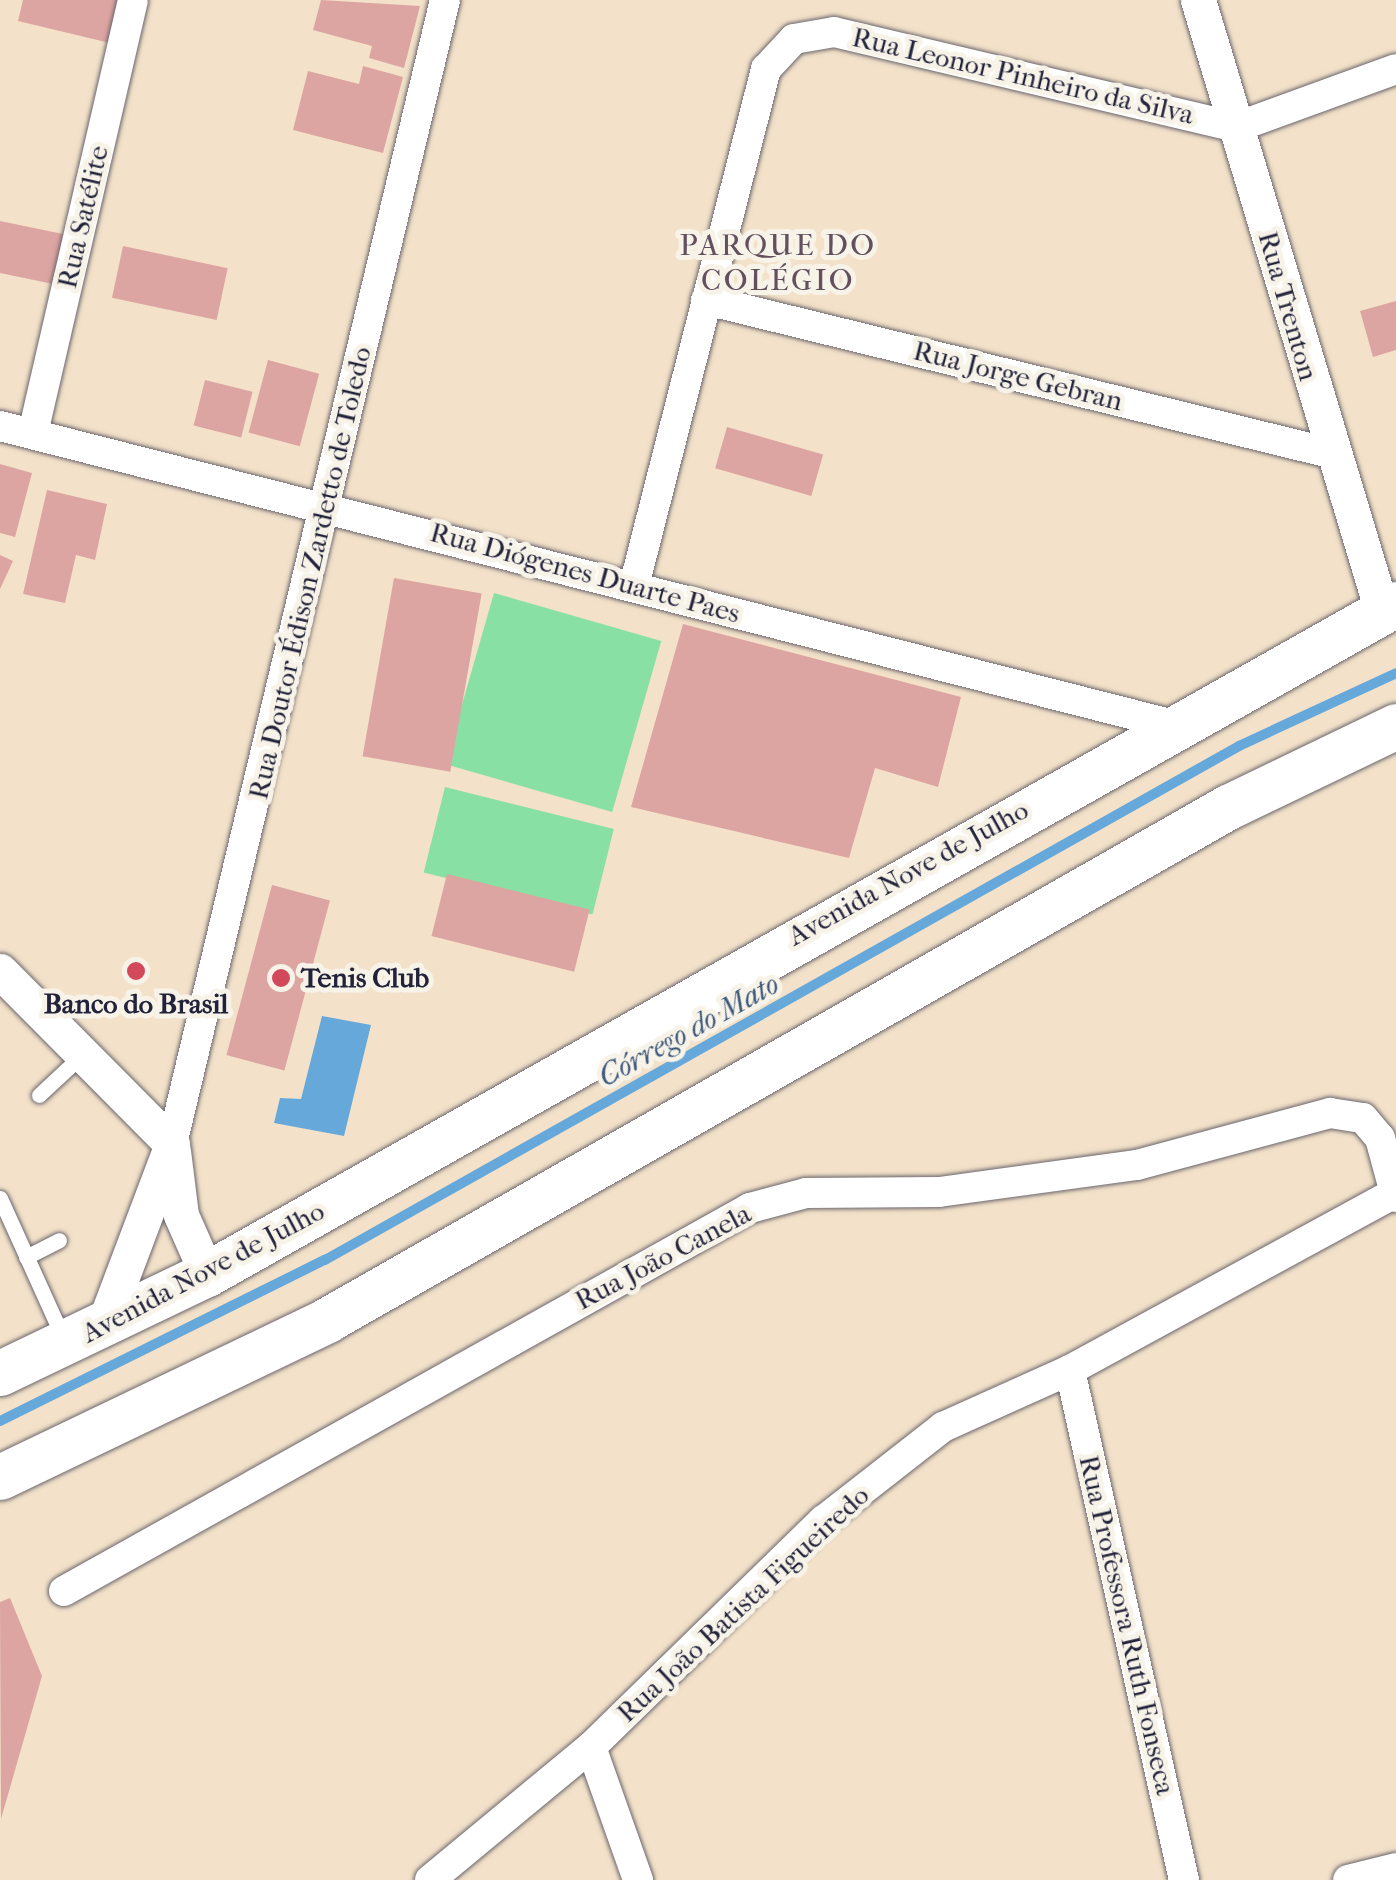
<!DOCTYPE html>
<html>
<head>
<meta charset="utf-8">
<style>
  body { margin:0 }
  #map { position:relative; width:1396px; height:1880px; overflow:hidden; background:#f3e2c9; font-family:"IM FELL French Canon",serif }
  div>[style] { position:absolute }
  .green>* { inset:0; background:#89e0a4; transform-origin:0 0 }
  .water>* { inset:0; background:#67a8da }
  .stream>* { height:10px; margin:-5px; padding:0 5px; transform-origin:5px; border-radius:5px; background:#67a8da }
  .building>* { inset:0; background:#dda5a1; transform-origin:0 0 }
  .roads { filter:drop-shadow(0 0 2px #6b656d) drop-shadow(0 0 2px #6b656d) }
  .service>* { height:15px; margin:-7.5px; padding:0 7.5px; transform-origin:7.5px; border-radius:7.5px; background:#fff }
  .minor>* { height:30px; margin:-15px; padding:0 15px; transform-origin:15px; border-radius:15px; background:#fff }
  .tertiary>* { height:35px; margin:-17.5px; padding:0 17.5px; transform-origin:17.5px; border-radius:17.5px; background:#fff }
  .primary>* { height:45px; margin:-22.5px; padding:0 22.5px; transform-origin:22.5px; border-radius:22.5px; background:#fff }
  .dots>* { width:28px; height:28px; translate:-50% -50%; box-sizing:border-box; border:5px solid #f7f3e8; border-radius:50% }
  span { translate:-50% -50%; white-space:nowrap; text-align:center; line-height:1.15; -webkit-text-stroke:10px #f7f3e8; paint-order:stroke }
  .street-label { font-size:28px; color:#22223b }
  .poi-label { font-size:28px; color:#22223b; font-weight:700 }
  .left { translate:0 -50%; text-align:left }
  .neighbourhood-label { font-size:30px; color:#63505f; letter-spacing:2.5px }
  .water-label { font-size:30px; color:#3e587b; font-style:italic }
</style>
</head>
<body>
<div id="map">
  <div class="green">
    <div style="left:494px;top:593px;width:174px;height:178px;rotate:16deg"></div>
    <div style="left:445px;top:787px;width:174px;height:88px;rotate:14deg"></div>
  </div>
  <div class="water">
    <div style="clip-path:polygon(322px 1016px,371px 1025px,344px 1136px,274px 1123px,280px 1098px,301px 1099px)"></div>
  </div>
  <div class="stream">
    <div style="left:0;top:1421px;width:363px;rotate:-26.4deg"></div>
    <div style="left:325px;top:1260px;width:1049px;rotate:-29.35deg"></div>
    <div style="left:1239px;top:746px;width:173px;rotate:-24.9deg"></div>
  </div>
  <div class="building">
    <div style="clip-path:polygon(23px 0,121px 0,110px 43px,18px 21px)"></div>
    <div style="clip-path:polygon(321px 0,420px 6px,404px 68px,369px 58px,372px 46px,313px 30px)"></div>
    <div style="clip-path:polygon(363px 66px,403px 77px,383px 153px,293px 130px,308px 71px,359px 84px)"></div>
    <div style="clip-path:polygon(0 221px,63px 234px,53px 284px,0 273px)"></div>
    <div style="left:123px;top:246px;width:107px;height:53px;rotate:12deg"></div>
    <div style="clip-path:polygon(1396px 301px,1396px 350px,1373px 357px,1360px 311px)"></div>
    <div style="left:268px;top:360px;width:53px;height:75px;rotate:15deg"></div>
    <div style="left:205px;top:380px;width:49px;height:47px;rotate:14deg"></div>
    <div style="left:727px;top:427px;width:100px;height:43px;rotate:16deg"></div>
    <div style="clip-path:polygon(0 464px,32px 473px,15px 537px,0 533px)"></div>
    <div style="clip-path:polygon(47px 490px,107px 504px,95px 560px,76px 555px,65px 603px,23px 594px)"></div>
    <div style="clip-path:polygon(0 555px,13px 561px,0 589px)"></div>
    <div style="left:394px;top:578px;width:89px;height:181px;rotate:10deg"></div>
    <div style="clip-path:polygon(683px 624px,961px 697px,938px 787px,875px 768px,849px 858px,631px 807px)"></div>
    <div style="left:447px;top:874px;width:147px;height:64px;rotate:14deg"></div>
    <div style="left:272px;top:885px;width:60px;height:176px;rotate:15deg"></div>
    <div style="clip-path:polygon(10px 1598px,42px 1676px,1px 1819px,0 1602px)"></div>
  </div>
  <div class="roads">
    <div class="service">
      <div style="left:39px;top:1095px;width:60px;rotate:-43deg"></div>
      <div style="left:0;top:1198px;width:156px;rotate:65.7deg"></div>
      <div style="left:26px;top:1257px;width:37px;rotate:-27deg"></div>
    </div>
    <div class="minor">
      <div style="left:706px;top:300px;width:642px;rotate:13.78deg"></div>
      <div style="left:0;top:426px;width:1207px;rotate:14.29deg"></div>
      <div style="left:33px;top:433px;width:444px;rotate:-77deg"></div>
      <div style="left:634px;top:586px;width:534px;rotate:-75.68deg"></div>
      <div style="left:766px;top:69px;width:41px;rotate:-47deg"></div>
      <div style="left:794px;top:39px;width:41px;rotate:-9.9deg"></div>
      <div style="left:834px;top:32px;width:414px;rotate:13.3deg"></div>
      <div style="left:1237px;top:127px;width:169px;rotate:-20deg"></div>
      <div style="left:172px;top:1144px;width:1176px;rotate:-76.58deg"></div>
      <div style="left:1070px;top:1370px;width:523px;rotate:77.4deg"></div>
      <div style="left:64px;top:1591px;width:786px;rotate:-29.18deg"></div>
      <div style="left:750px;top:1208px;width:58px;rotate:-15deg"></div>
      <div style="left:806px;top:1193px;width:133px;rotate:-0.4deg"></div>
      <div style="left:939px;top:1192px;width:200px;rotate:-7.8deg"></div>
      <div style="left:1137px;top:1165px;width:200px;rotate:-15.1deg"></div>
      <div style="left:1330px;top:1113px;width:33px;rotate:9deg"></div>
      <div style="left:1363px;top:1118px;width:26px;rotate:50deg"></div>
      <div style="left:1380px;top:1138px;width:61px;rotate:74.8deg"></div>
      <div style="left:591px;top:1747px;width:141px;rotate:70.5deg"></div>
      <div style="left:430px;top:1880px;width:209px;rotate:-39.6deg"></div>
      <div style="left:591px;top:1747px;width:325px;rotate:-44.3deg"></div>
      <div style="left:824px;top:1520px;width:151px;rotate:-38deg"></div>
      <div style="left:943px;top:1427px;width:139px;rotate:-24.2deg"></div>
      <div style="left:1070px;top:1370px;width:371px;rotate:-28.6deg"></div>
      <div style="left:1348px;top:1880px;width:49px;rotate:-14deg"></div>
    </div>
    <div class="tertiary">
      <div style="left:1198px;top:0;width:638px;rotate:73.24deg"></div>
      <div style="left:0;top:971px;width:244px;rotate:45.2deg"></div>
      <div style="left:173px;top:1151px;width:64px;rotate:82.9deg"></div>
      <div style="left:181px;top:1215px;width:64px;rotate:66.2deg"></div>
      <div style="left:104px;top:1324px;width:192px;rotate:-69.3deg"></div>
    </div>
    <div class="primary">
      <div style="left:0;top:1373px;width:229px;rotate:-25.6deg"></div>
      <div style="left:207px;top:1274px;width:1365px;rotate:-29.4deg"></div>
      <div style="left:0;top:1477px;width:363px;rotate:-25.6deg"></div>
      <div style="left:327px;top:1320px;width:1037px;rotate:-29.66deg"></div>
      <div style="left:1228px;top:807px;width:187px;rotate:-25.7deg"></div>
    </div>
  </div>
  <div class="dots">
    <div style="left:136px;top:971px;background:#d1495b"></div>
    <div style="left:281px;top:978px;background:#d1495b"></div>
  </div>
  <div class="street-label">
    <span style="left:1023px;top:76px;rotate:13deg">Rua Leonor Pinheiro da Silva</span>
    <span style="left:83px;top:217px;rotate:-77deg">Rua Satélite</span>
    <span style="left:1288px;top:306px;rotate:74deg">Rua Trenton</span>
    <span style="left:1018px;top:376px;rotate:14deg">Rua Jorge Gebran</span>
    <span style="left:310px;top:573px;rotate:-77deg">Rua Doutor Édison Zardetto de Toledo</span>
    <span style="left:585px;top:573px;rotate:15deg">Rua Diógenes Duarte Paes</span>
    <span style="left:908px;top:873px;rotate:-29deg">Avenida Nove de Julho</span>
    <span style="left:663px;top:1257px;rotate:-28deg">Rua João Canela</span>
    <span style="left:203px;top:1272px;rotate:-28deg">Avenida Nove de Julho</span>
    <span style="left:743px;top:1604px;rotate:-43deg">Rua João Batista Figueiredo</span>
    <span style="left:1127px;top:1625px;rotate:77deg">Rua Professora Ruth Fonseca</span>
  </div>
  <div class="poi-label">
    <span class="left" style="left:301px;top:978px">Tenis Club</span>
    <span style="left:136px;top:1004px">Banco do Brasil</span>
  </div>
  <div class="neighbourhood-label">
    <span style="left:778px;top:263px">PARQUE DO<br>COLÉGIO</span>
  </div>
  <div class="water-label">
    <span style="left:689px;top:1031px;rotate:-29deg">Córrego do Mato</span>
  </div>
</div>
</body>
</html>
